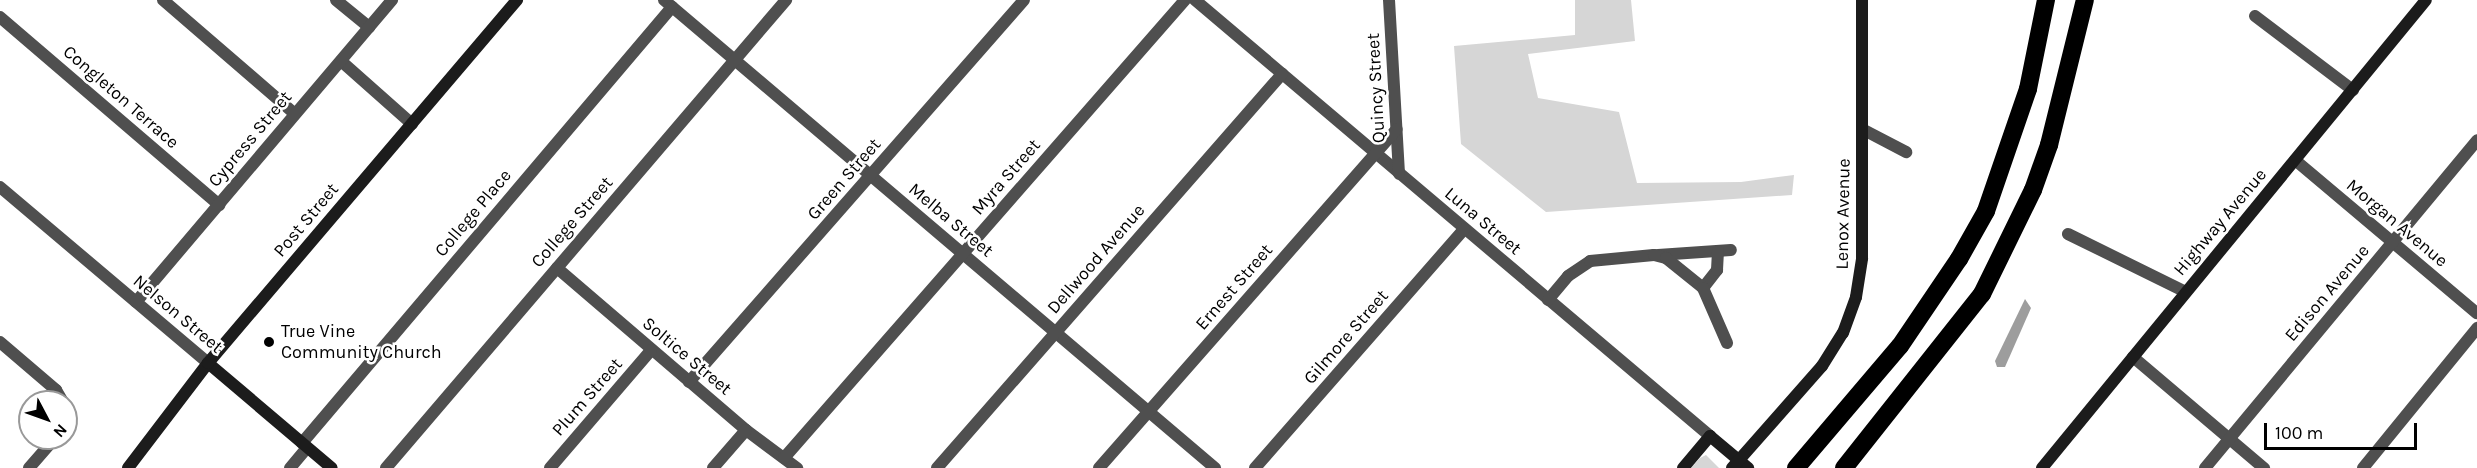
<!DOCTYPE html>
<html>
<head>
<meta charset="utf-8">
<style>
  body { margin:0 }
  #map { position:relative; width:2477px; height:468px; overflow:hidden; background:#fff; font-family:Karla,sans-serif }
  div>[style] { position:absolute }
  .green>* { inset:0; background:#d6d6d6 }
  .water>* { inset:0; background:#9d9d9d }
  .street>* { height:12px; margin:-6px; padding:0 6px; transform-origin:6px; border-radius:6px; background:#4f4f4f }
  .secondary>* { height:12px; margin:-6px; padding:0 6px; transform-origin:6px; border-radius:6px; background:#1c1c1c }
  .highway>* { height:18px; margin:-9px; padding:0 9px; transform-origin:9px; border-radius:9px; background:#000 }
  .dots>* { width:16px; height:16px; translate:-50% -50%; box-sizing:border-box; border:3px solid #fff; border-radius:50% }
  span { translate:-50% -50%; white-space:nowrap; text-align:center; line-height:1.15; -webkit-text-stroke:5px #fff; paint-order:stroke }
  .street-label { font-size:18px; color:#000 }
  .poi-label { font-size:18px; color:#000 }
  .left { translate:0 -50%; text-align:left }
  .north { position:absolute; left:18px; top:390px; width:60px; height:60px; box-sizing:border-box; background:#fff; border:2px solid #999; border-radius:50%; rotate:131deg; font-size:16px; font-weight:700; line-height:24px; text-align:center; color:#000 }
  .north::after { content:''; display:block; margin:auto; width:21px; height:27px; background:#000; clip-path:polygon(50% 0,100% 100%,50% 72%,0 100%) }
  .scale { position:absolute; left:2264px; top:423px; width:153px; height:27px; box-sizing:border-box; border:3px solid #000; border-top:0; padding-left:8px; font-size:18px; line-height:21px; white-space:nowrap; color:#000; -webkit-text-stroke:4px #fff; paint-order:stroke }
</style>
</head>
<body>
<div id="map">
  <div class="green">
    <div style="clip-path:polygon(1575px 0,1631px 0,1635px 41px,1528px 54px,1538px 98px,1619px 112px,1637px 183px,1741px 182px,1794px 175px,1792px 195px,1546px 212px,1461px 144px,1454px 46px,1575px 35px)"></div>
    <div style="clip-path:polygon(1706px 455px,1719px 468px,1691px 468px,1700px 458px)"></div>
  </div>
  <div class="water">
    <div style="clip-path:polygon(2025px 299px,2031px 308px,2005px 367px,1997px 367px,1995px 361px)"></div>
  </div>
  <div class="street">
    <div style="left:163px;top:0;width:174px;rotate:40.8deg"></div>
    <div style="left:336px;top:0;width:43px;rotate:39.3deg"></div>
    <div style="left:664px;top:0;width:723px;rotate:40.34deg"></div>
    <div style="left:1195px;top:0;width:675px;rotate:40.25deg"></div>
    <div style="left:1389px;top:0;width:174px;rotate:86.7deg"></div>
    <div style="left:2255px;top:16px;width:123px;rotate:37.1deg"></div>
    <div style="left:0;top:17px;width:289px;rotate:40.6deg"></div>
    <div style="left:341px;top:61px;width:95px;rotate:41.6deg"></div>
    <div style="left:1862px;top:129px;width:50px;rotate:27.6deg"></div>
    <div style="left:2295px;top:160px;width:238px;rotate:40.1deg"></div>
    <div style="left:0;top:187px;width:272px;rotate:40.2deg"></div>
    <div style="left:2068px;top:234px;width:131px;rotate:26.2deg"></div>
    <div style="left:1658px;top:255px;width:73px;rotate:-3.9deg"></div>
    <div style="left:557px;top:268px;width:249px;rotate:40.6deg"></div>
    <div style="left:746px;top:430px;width:64px;rotate:36.7deg"></div>
    <div style="left:1703px;top:288px;width:23px;rotate:-52deg"></div>
    <div style="left:1717px;top:270px;width:19px;rotate:-87deg"></div>
    <div style="left:1548px;top:300px;width:31px;rotate:-50deg"></div>
    <div style="left:1568px;top:276px;width:27px;rotate:-34deg"></div>
    <div style="left:1590px;top:261px;width:64px;rotate:-5.4deg"></div>
    <div style="left:1654px;top:255px;width:12px;rotate:14deg"></div>
    <div style="left:1666px;top:258px;width:48px;rotate:39deg"></div>
    <div style="left:1703px;top:288px;width:60px;rotate:66.4deg"></div>
    <div style="left:136px;top:302px;width:396px;rotate:-49.7deg"></div>
    <div style="left:0;top:342px;width:74px;rotate:40.6deg"></div>
    <div style="left:56px;top:390px;width:14px;rotate:60deg"></div>
    <div style="left:2133px;top:357px;width:172px;rotate:40.3deg"></div>
    <div style="left:689px;top:382px;width:508px;rotate:-48.75deg"></div>
    <div style="left:302px;top:443px;width:572px;rotate:-49.68deg"></div>
    <div style="left:784px;top:458px;width:609px;rotate:-48.8deg"></div>
    <div style="left:29px;top:468px;width:40px;rotate:-49deg"></div>
    <div style="left:290px;top:468px;width:26px;rotate:-50deg"></div>
    <div style="left:386px;top:468px;width:616px;rotate:-49.48deg"></div>
    <div style="left:550px;top:468px;width:155px;rotate:-49.4deg"></div>
    <div style="left:713px;top:468px;width:50px;rotate:-49deg"></div>
    <div style="left:937px;top:468px;width:524px;rotate:-48.79deg"></div>
    <div style="left:1099px;top:468px;width:451px;rotate:-48.7deg"></div>
    <div style="left:1255px;top:468px;width:317px;rotate:-48.8deg"></div>
    <div style="left:2205px;top:468px;width:426px;rotate:-50.3deg"></div>
    <div style="left:2363px;top:468px;width:181px;rotate:-50.8deg"></div>
  </div>
  <div class="secondary">
    <div style="left:208px;top:363px;width:162px;rotate:40.3deg"></div>
    <div style="left:128px;top:468px;width:132px;rotate:-52.7deg"></div>
    <div style="left:208px;top:363px;width:477px;rotate:-49.6deg"></div>
    <div style="left:1683px;top:468px;width:42px;rotate:-49.8deg"></div>
    <div style="left:1710px;top:436px;width:50px;rotate:40.1deg"></div>
    <div style="left:1732px;top:468px;width:136px;rotate:-48.6deg"></div>
    <div style="left:1822px;top:366px;width:39px;rotate:-58deg"></div>
    <div style="left:1843px;top:333px;width:38px;rotate:-70deg"></div>
    <div style="left:1856px;top:297px;width:39px;rotate:-81deg"></div>
    <div style="left:1862px;top:258px;width:258px;rotate:-90deg"></div>
    <div style="left:2042px;top:468px;width:605px;rotate:-50.63deg"></div>
  </div>
  <div class="highway">
    <div style="left:1796px;top:468px;width:160px;rotate:-49.6deg"></div>
    <div style="left:1900px;top:346px;width:105px;rotate:-55.9deg"></div>
    <div style="left:1959px;top:259px;width:55px;rotate:-60.6deg"></div>
    <div style="left:1986px;top:211px;width:129px;rotate:-71deg"></div>
    <div style="left:2028px;top:89px;width:91px;rotate:-78.6deg"></div>
    <div style="left:1844px;top:468px;width:222px;rotate:-51.6deg"></div>
    <div style="left:1982px;top:294px;width:116px;rotate:-63.9deg"></div>
    <div style="left:2033px;top:190px;width:48px;rotate:-70.4deg"></div>
    <div style="left:2049px;top:145px;width:149px;rotate:-76.1deg"></div>
  </div>
  <div class="dots">
    <div style="left:269px;top:342px;background:#000"></div>
  </div>
  <div class="street-label">
    <span style="left:1376px;top:88px;rotate:-93deg">Quincy Street</span>
    <span style="left:121px;top:97px;rotate:41deg">Congleton Terrace</span>
    <span style="left:250px;top:139px;rotate:-50deg">Cypress Street</span>
    <span style="left:1006px;top:177px;rotate:-49deg">Myra Street</span>
    <span style="left:844px;top:179px;rotate:-49deg">Green Street</span>
    <span style="left:473px;top:213px;rotate:-50deg">College Place</span>
    <span style="left:1843px;top:214px;rotate:-89deg">Lenox Avenue</span>
    <span style="left:306px;top:220px;rotate:-50deg">Post Street</span>
    <span style="left:951px;top:220px;rotate:40deg">Melba Street</span>
    <span style="left:1483px;top:221px;rotate:40deg">Luna Street</span>
    <span style="left:572px;top:222px;rotate:-49deg">College Street</span>
    <span style="left:2220px;top:222px;rotate:-50deg">Highway Avenue</span>
    <span style="left:2397px;top:223px;rotate:40deg">Morgan Avenue</span>
    <span style="left:1096px;top:259px;rotate:-49deg">Dellwood Avenue</span>
    <span style="left:1234px;top:287px;rotate:-49deg">Ernest Street</span>
    <span style="left:2327px;top:293px;rotate:-50deg">Edison Avenue</span>
    <span style="left:178px;top:314px;rotate:40deg">Nelson Street</span>
    <span style="left:1346px;top:337px;rotate:-49deg">Gilmore Street</span>
    <span style="left:687px;top:356px;rotate:40deg">Soltice Street</span>
    <span style="left:587px;top:397px;rotate:-49deg">Plum Street</span>
  </div>
  <div class="poi-label">
    <span class="left" style="left:281px;top:342px">True Vine<br>Community Church</span>
  </div>
  <div class="north">N</div>
  <div class="scale">100 m</div>
</div>
</body>
</html>
